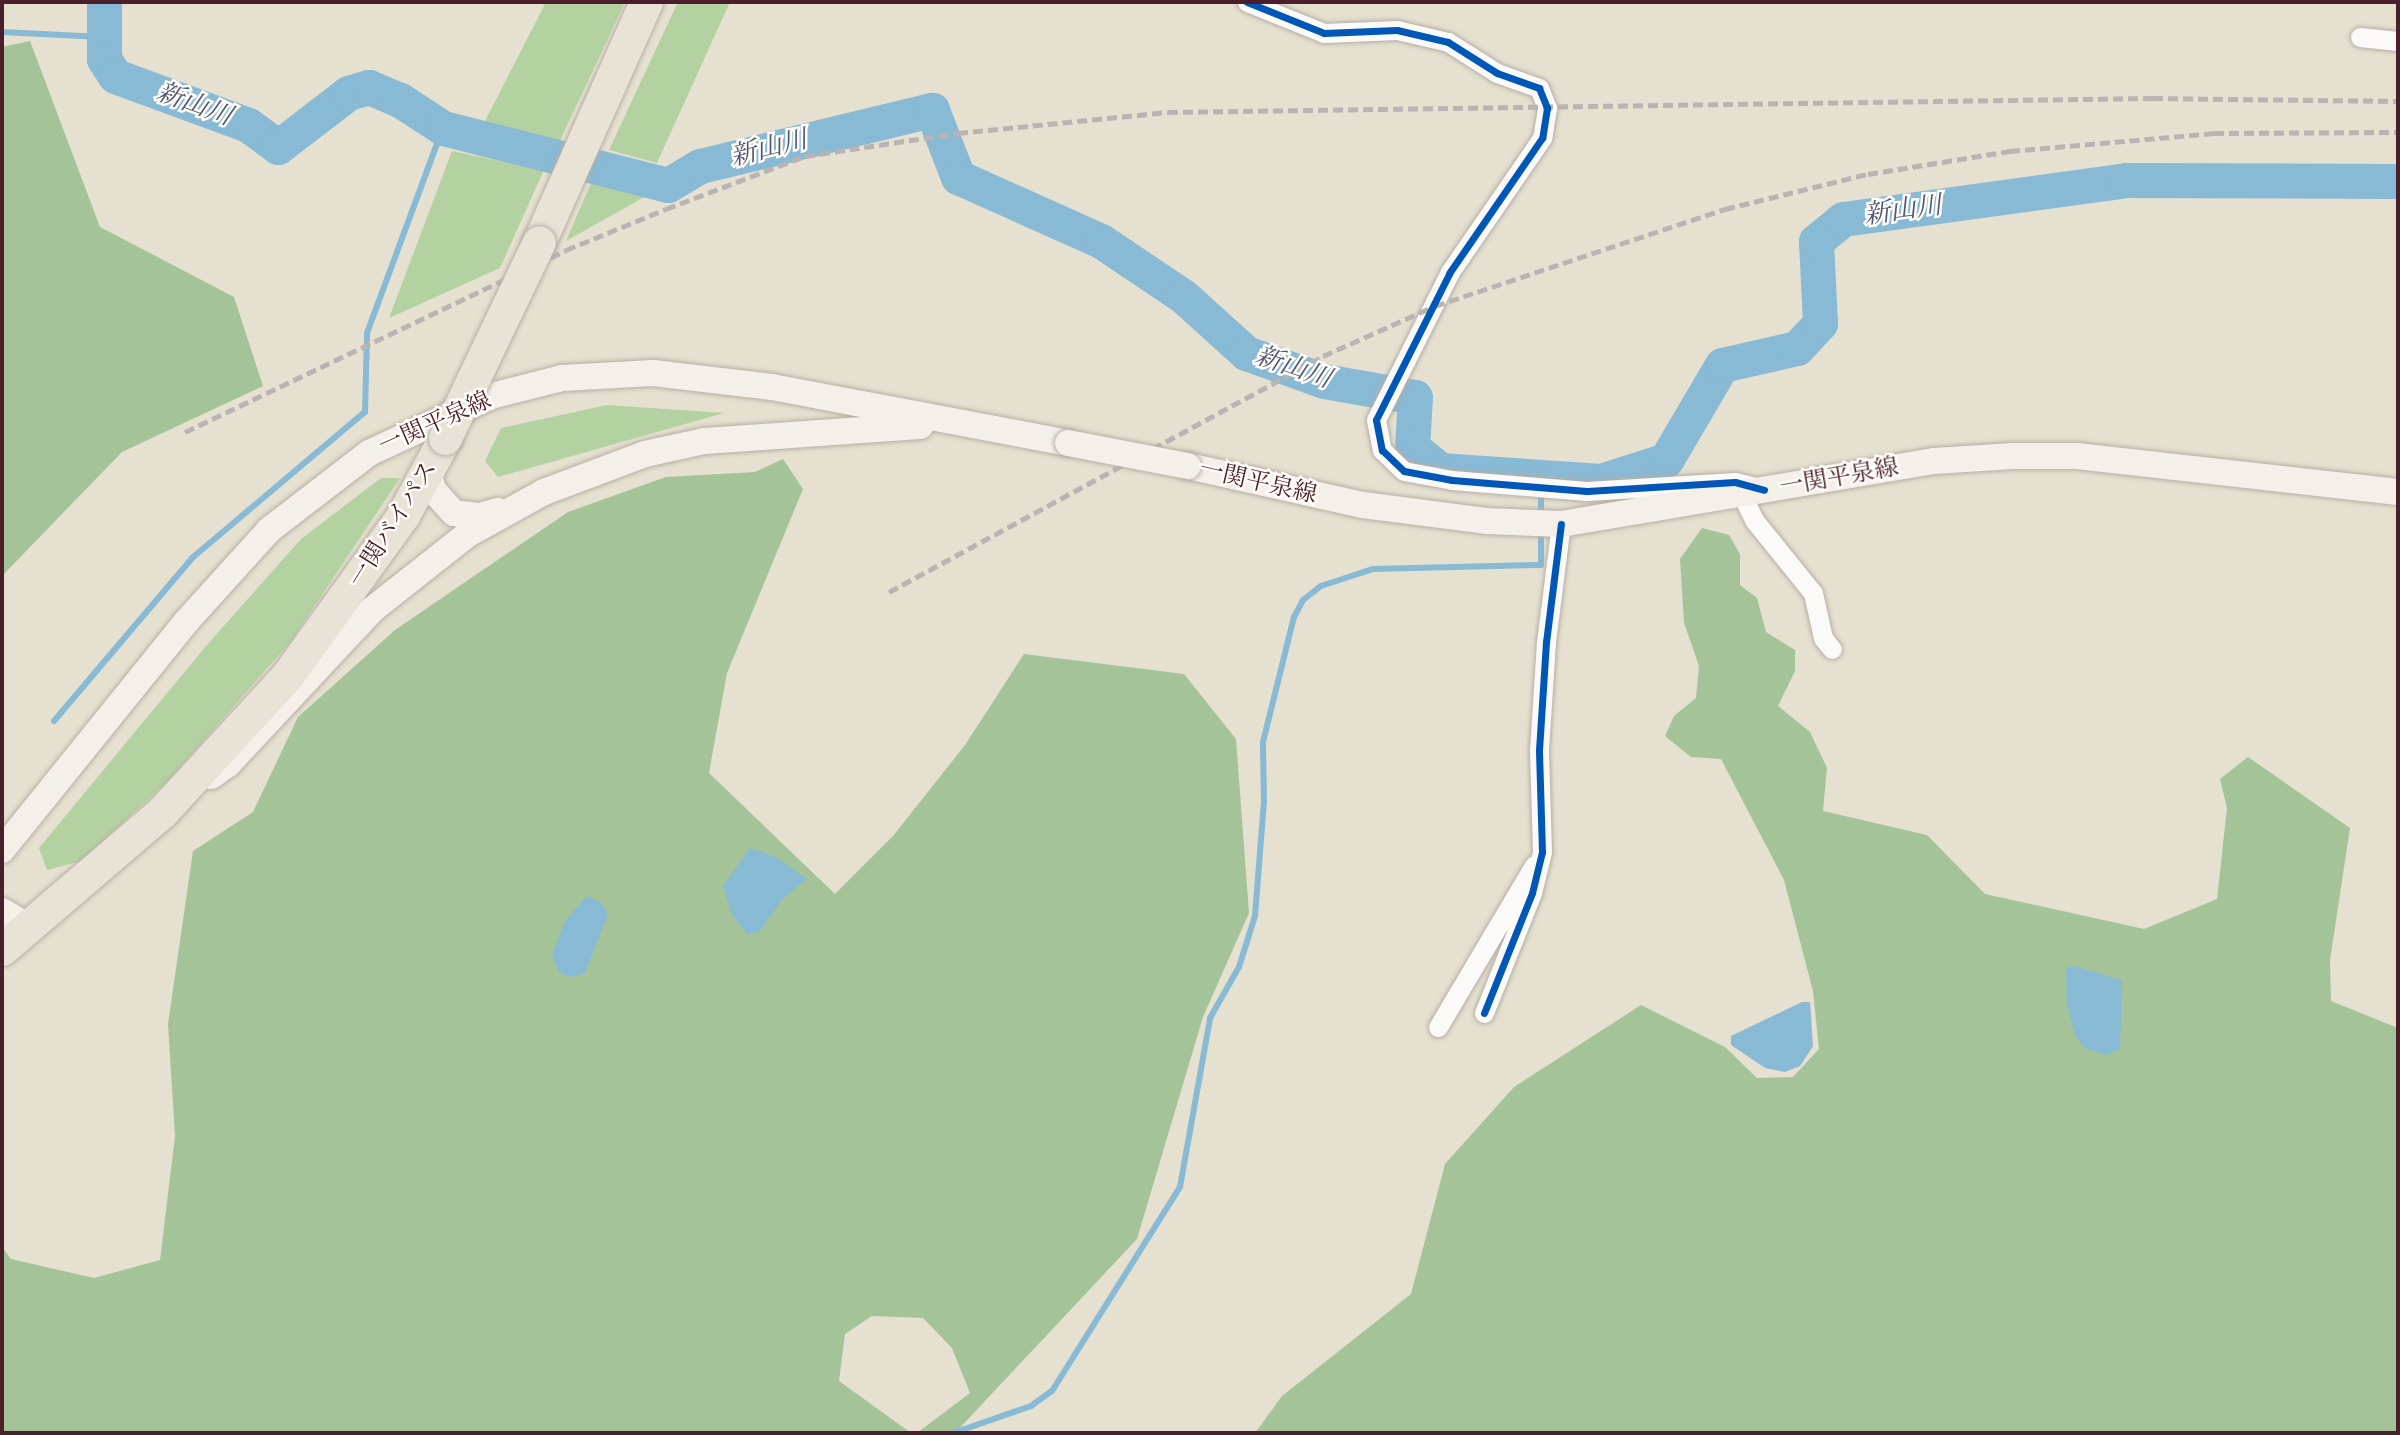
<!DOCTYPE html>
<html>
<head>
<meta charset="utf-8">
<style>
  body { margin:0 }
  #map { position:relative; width:2400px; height:1435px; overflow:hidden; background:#e5e0cf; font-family:"IM FELL Double Pica","Noto Serif JP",serif }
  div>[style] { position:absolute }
  .green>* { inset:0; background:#b4d2a1 }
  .forest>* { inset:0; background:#a5c398 }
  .water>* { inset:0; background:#88b9d5 }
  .stream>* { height:6px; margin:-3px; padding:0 3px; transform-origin:3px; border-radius:3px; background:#88b9d5 }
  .river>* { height:35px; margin:-17.5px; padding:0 17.5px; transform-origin:17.5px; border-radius:17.5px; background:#88b9d5 }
  .roads { filter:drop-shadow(0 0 2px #b6afa6) drop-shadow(0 0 2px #b6afa6) }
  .street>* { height:19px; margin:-9.5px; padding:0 9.5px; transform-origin:9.5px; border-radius:9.5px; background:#fbfaf8 }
  .secondary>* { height:26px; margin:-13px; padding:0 13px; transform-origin:13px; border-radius:13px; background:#f4f0e9 }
  .highway>* { height:33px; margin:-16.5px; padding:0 16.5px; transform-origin:16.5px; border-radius:16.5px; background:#e9e2d6 }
  .rail>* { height:5px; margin-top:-2.5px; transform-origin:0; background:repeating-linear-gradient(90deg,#b9b3b2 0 10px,transparent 0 15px) }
  .bridges { filter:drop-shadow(0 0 2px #b6afa6) drop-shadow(0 0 2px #b6afa6) }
  .secondary-bridge>* { height:26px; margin:-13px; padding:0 13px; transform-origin:13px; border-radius:13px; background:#f4f0e9 }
  .highway-bridge>* { height:33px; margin:-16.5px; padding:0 16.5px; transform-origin:16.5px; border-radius:16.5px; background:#e9e2d6 }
  .cycleway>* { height:7px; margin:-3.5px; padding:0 3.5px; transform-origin:3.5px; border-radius:3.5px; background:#0057b8 }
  span { translate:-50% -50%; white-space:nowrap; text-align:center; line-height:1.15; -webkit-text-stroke:5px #fdfcf7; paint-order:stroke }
  .street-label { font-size:24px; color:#4a1f2b }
  .water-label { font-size:26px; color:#535670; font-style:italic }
  .frame { position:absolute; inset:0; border:4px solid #4a1f2b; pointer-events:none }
</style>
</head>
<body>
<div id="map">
  <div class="green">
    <div style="clip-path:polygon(546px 2px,625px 2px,557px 147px,485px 121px)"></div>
    <div style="clip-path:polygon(678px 2px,730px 2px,657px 163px,609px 150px)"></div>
    <div style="clip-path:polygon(452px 151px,544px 170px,500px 268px,389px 318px)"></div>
    <div style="clip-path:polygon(591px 183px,648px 195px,566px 241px)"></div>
    <div style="clip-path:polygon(607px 405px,724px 413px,498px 477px,485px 461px,501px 428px)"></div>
    <div style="clip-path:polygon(381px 478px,400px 478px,291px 641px,168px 781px,81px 861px,47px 870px,39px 848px,206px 646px,301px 539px)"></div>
  </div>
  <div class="forest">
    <div style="clip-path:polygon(30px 41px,100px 227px,234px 297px,263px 386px,122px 452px,2px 576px,2px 47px)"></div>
    <div style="clip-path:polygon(783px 459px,803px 489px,727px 673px,709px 773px,835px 894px,893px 836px,965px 745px,1024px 654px,1184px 674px,1236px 739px,1249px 913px,1203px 1017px,1137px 1239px,955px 1433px,917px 1433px,970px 1393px,952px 1348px,923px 1318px,872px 1316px,845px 1334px,839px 1381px,911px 1433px,2px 1433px,2px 1247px,11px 1259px,94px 1278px,160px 1260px,175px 1136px,168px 1024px,193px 851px,253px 812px,298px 717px,395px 630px,568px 512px,666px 477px,755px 472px)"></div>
    <div style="clip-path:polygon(1702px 528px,1729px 535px,1740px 554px,1740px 585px,1757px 598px,1766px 632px,1795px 650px,1795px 671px,1778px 706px,1810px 732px,1827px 768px,1823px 811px,1927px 835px,1985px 894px,2144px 929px,2217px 899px,2227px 808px,2220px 779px,2248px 757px,2350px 828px,2330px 960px,2331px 1001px,2398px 1028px,2398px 1433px,1255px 1433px,1282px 1396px,1411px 1294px,1445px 1164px,1514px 1087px,1641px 1005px,1725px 1047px,1757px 1078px,1793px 1077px,1819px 1049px,1813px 991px,1784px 880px,1721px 759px,1691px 757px,1665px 736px,1674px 716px,1696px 698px,1699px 666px,1684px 623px,1680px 559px)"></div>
  </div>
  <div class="water">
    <div style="clip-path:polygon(750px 848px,776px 857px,807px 879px,783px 898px,760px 931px,747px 934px,732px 915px,723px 886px)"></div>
    <div style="clip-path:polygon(586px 897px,600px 901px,608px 914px,585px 973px,574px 977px,559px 973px,552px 955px,565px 921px)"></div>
    <div style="clip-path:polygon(2073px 966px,2122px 980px,2120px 1049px,2106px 1055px,2086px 1049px,2076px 1037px,2067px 1006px,2066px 968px)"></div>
    <div style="clip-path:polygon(1802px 1002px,1810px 1002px,1813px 1046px,1800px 1066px,1785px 1072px,1765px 1068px,1731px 1045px,1731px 1036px)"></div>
  </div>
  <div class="stream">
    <div style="left:2px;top:32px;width:100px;rotate:2.9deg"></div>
    <div style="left:1541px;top:477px;width:38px;rotate:90deg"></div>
    <div style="left:54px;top:721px;width:214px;rotate:-49.7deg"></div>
    <div style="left:192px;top:558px;width:226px;rotate:-40.2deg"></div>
    <div style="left:365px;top:412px;width:79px;rotate:-88.5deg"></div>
    <div style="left:367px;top:333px;width:219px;rotate:-69.7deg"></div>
    <div style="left:953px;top:1433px;width:83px;rotate:-19.1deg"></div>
    <div style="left:1031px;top:1406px;width:26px;rotate:-36deg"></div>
    <div style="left:1052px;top:1391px;width:241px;rotate:-57.9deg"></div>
    <div style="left:1180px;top:1187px;width:172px;rotate:-79.9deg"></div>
    <div style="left:1210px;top:1018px;width:59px;rotate:-60.4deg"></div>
    <div style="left:1239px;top:967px;width:53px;rotate:-72.6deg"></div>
    <div style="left:1255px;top:916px;width:114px;rotate:-85.5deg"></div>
    <div style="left:1264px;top:802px;width:60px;rotate:-91deg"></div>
    <div style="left:1263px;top:742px;width:129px;rotate:-76.1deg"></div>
    <div style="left:1294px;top:617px;width:19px;rotate:-62deg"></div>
    <div style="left:1303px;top:600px;width:23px;rotate:-38deg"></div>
    <div style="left:1321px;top:586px;width:55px;rotate:-18.1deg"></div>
    <div style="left:1373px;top:569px;width:168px;rotate:-1.4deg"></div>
    <div style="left:1541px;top:565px;width:35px;rotate:-90deg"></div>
  </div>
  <div class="river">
    <div style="left:104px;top:2px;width:57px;rotate:90deg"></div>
    <div style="left:104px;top:59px;width:20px;rotate:57deg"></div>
    <div style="left:115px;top:76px;width:142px;rotate:20.2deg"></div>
    <div style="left:248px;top:125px;width:37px;rotate:36deg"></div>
    <div style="left:278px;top:147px;width:88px;rotate:-37.6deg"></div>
    <div style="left:348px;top:93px;width:22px;rotate:-16deg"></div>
    <div style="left:369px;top:87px;width:34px;rotate:23deg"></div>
    <div style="left:400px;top:100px;width:51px;rotate:33.1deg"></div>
    <div style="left:443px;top:128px;width:232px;rotate:14.2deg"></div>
    <div style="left:668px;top:185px;width:37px;rotate:-31deg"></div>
    <div style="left:700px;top:166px;width:239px;rotate:-13.6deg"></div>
    <div style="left:932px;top:110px;width:72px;rotate:68.8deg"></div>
    <div style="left:958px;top:177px;width:157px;rotate:24.1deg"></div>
    <div style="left:1101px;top:241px;width:99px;rotate:33.9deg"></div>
    <div style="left:1183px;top:296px;width:85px;rotate:42.1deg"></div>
    <div style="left:1246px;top:353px;width:83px;rotate:19.7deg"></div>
    <div style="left:1324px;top:381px;width:92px;rotate:10deg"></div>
    <div style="left:1415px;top:397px;width:50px;rotate:93.4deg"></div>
    <div style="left:1412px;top:447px;width:36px;rotate:39deg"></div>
    <div style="left:1440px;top:470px;width:161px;rotate:3.9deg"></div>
    <div style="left:1601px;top:481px;width:68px;rotate:-17.9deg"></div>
    <div style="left:1666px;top:460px;width:110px;rotate:-59.5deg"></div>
    <div style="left:1722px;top:365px;width:77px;rotate:-12.8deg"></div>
    <div style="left:1797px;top:348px;width:34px;rotate:-47deg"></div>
    <div style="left:1820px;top:323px;width:82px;rotate:-92.8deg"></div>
    <div style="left:1816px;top:241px;width:35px;rotate:-39deg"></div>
    <div style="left:1843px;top:219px;width:286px;rotate:-7.8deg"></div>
    <div style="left:2126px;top:180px;width:272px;rotate:0.2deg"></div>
  </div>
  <div class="roads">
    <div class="street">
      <div style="left:1247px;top:2px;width:83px;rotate:21.9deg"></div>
      <div style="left:1324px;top:33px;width:73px;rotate:-2.4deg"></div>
      <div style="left:1397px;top:30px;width:52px;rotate:13.2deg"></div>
      <div style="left:1448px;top:42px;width:58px;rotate:32.3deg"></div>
      <div style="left:1497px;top:73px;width:45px;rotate:19.7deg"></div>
      <div style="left:1539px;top:88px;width:22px;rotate:68deg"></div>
      <div style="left:1547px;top:108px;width:30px;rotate:99deg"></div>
      <div style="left:1542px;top:138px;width:163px;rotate:124.5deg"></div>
      <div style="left:1450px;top:272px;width:165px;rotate:116.6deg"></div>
      <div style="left:1376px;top:420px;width:31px;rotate:79deg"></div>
      <div style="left:1382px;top:450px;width:30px;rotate:44deg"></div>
      <div style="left:1404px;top:471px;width:49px;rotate:10.6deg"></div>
      <div style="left:1452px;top:480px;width:135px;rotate:4.7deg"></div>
      <div style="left:1587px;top:491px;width:148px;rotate:-3.5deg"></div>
      <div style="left:1735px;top:482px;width:21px;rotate:14deg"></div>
      <div style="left:2360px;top:37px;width:38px;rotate:6deg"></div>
      <div style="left:1742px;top:495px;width:28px;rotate:64deg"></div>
      <div style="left:1754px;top:520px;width:94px;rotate:51.1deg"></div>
      <div style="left:1813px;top:593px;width:46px;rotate:77.5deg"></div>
      <div style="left:1823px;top:638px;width:14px;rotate:51deg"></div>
      <div style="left:1484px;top:1013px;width:129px;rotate:-68.2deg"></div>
      <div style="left:1532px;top:893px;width:42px;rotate:-76.3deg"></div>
      <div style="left:1542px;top:852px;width:102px;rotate:-91.7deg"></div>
      <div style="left:1539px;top:750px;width:108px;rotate:-86.3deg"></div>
      <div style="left:1546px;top:642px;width:119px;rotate:-82.8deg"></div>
      <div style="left:1438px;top:1027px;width:188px;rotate:-59.3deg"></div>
    </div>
    <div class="secondary">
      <div style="left:1188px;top:466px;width:179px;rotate:12.6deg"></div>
      <div style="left:1363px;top:505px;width:124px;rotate:7.4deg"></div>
      <div style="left:1486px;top:521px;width:75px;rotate:2.3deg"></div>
      <div style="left:1561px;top:524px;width:378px;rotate:-9.6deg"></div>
      <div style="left:1934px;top:461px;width:79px;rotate:-3.6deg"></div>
      <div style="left:2013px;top:456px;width:64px"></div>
      <div style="left:2077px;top:456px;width:323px;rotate:6.4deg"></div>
      <div style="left:428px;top:471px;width:20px;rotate:75deg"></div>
      <div style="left:433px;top:490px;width:31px;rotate:48deg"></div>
      <div style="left:454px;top:513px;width:26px;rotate:7deg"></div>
      <div style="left:480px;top:516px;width:19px;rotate:-16deg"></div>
      <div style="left:211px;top:776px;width:21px;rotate:-35deg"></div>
      <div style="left:228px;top:764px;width:212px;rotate:-46.9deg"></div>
      <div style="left:373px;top:609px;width:121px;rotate:-38.3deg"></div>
      <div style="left:468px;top:534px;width:87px;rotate:-28.9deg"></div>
      <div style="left:544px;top:492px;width:108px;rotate:-20.6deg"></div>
      <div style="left:645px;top:454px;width:60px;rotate:-12.4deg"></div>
      <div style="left:704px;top:441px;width:217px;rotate:-4deg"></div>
      <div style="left:2px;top:850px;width:293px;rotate:-51.1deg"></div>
      <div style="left:186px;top:622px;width:124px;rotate:-47.9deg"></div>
      <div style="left:269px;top:530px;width:126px;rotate:-37.6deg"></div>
      <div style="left:369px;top:453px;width:135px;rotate:-25deg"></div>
      <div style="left:491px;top:396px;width:73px;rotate:-14.2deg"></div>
      <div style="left:562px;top:378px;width:91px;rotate:-3.1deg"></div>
      <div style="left:653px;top:373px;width:120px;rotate:6.7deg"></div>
      <div style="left:772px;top:387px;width:301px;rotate:10.7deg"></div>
      <div style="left:2px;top:911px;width:31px;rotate:31deg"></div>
    </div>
    <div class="highway">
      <div style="left:539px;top:242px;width:263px;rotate:-66deg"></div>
      <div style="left:2px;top:949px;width:211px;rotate:-40.6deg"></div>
      <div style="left:162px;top:812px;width:185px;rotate:-47.4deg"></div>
      <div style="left:287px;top:676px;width:198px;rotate:-54.2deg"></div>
      <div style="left:403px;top:515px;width:88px;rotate:-61.4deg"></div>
    </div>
  </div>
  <div class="rail">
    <div style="left:185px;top:432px;width:422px;rotate:-25.5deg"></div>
    <div style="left:566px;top:250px;width:108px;rotate:-22.3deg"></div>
    <div style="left:666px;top:209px;width:149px;rotate:-20.9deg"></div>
    <div style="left:805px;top:156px;width:155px;rotate:-8.5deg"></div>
    <div style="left:958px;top:133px;width:211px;rotate:-5.7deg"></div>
    <div style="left:1168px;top:112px;width:985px;rotate:-0.81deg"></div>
    <div style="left:2153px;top:98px;width:245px;rotate:0.7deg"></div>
    <div style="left:889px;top:592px;width:494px;rotate:-28.5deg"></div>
    <div style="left:1323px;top:356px;width:123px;rotate:-24.1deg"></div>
    <div style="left:1435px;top:306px;width:306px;rotate:-18.5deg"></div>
    <div style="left:1725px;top:209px;width:147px;rotate:-13.8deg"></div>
    <div style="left:1868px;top:174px;width:144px;rotate:-9.2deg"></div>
    <div style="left:2010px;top:151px;width:205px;rotate:-5deg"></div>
    <div style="left:2214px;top:133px;width:184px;rotate:-0.3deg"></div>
  </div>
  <div class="bridges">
    <div class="secondary-bridge">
      <div style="left:1068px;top:443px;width:122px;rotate:10.9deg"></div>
    </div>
    <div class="highway-bridge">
      <div style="left:445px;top:438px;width:217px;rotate:-64.4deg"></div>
    </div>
  </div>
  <div class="cycleway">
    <div style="left:1247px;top:2px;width:83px;rotate:21.9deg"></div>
    <div style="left:1324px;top:33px;width:73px;rotate:-2.4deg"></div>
    <div style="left:1397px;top:30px;width:52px;rotate:13.2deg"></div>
    <div style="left:1448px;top:42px;width:58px;rotate:32.3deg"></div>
    <div style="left:1497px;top:73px;width:45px;rotate:19.7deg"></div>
    <div style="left:1539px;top:88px;width:22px;rotate:68deg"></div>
    <div style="left:1547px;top:108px;width:30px;rotate:99deg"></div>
    <div style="left:1542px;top:138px;width:163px;rotate:124.5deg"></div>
    <div style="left:1450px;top:272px;width:165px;rotate:116.6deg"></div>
    <div style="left:1376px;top:420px;width:31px;rotate:79deg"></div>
    <div style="left:1382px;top:450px;width:30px;rotate:44deg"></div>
    <div style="left:1404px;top:471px;width:49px;rotate:10.6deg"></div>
    <div style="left:1452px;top:480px;width:135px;rotate:4.7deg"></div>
    <div style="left:1587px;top:491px;width:148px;rotate:-3.5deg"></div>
    <div style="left:1735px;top:482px;width:30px;rotate:15deg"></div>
    <div style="left:1484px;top:1013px;width:129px;rotate:-68.2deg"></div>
    <div style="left:1532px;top:893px;width:42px;rotate:-76.3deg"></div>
    <div style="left:1542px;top:852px;width:102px;rotate:-91.7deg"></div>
    <div style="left:1539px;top:750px;width:108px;rotate:-86.3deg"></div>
    <div style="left:1546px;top:642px;width:119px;rotate:-82.8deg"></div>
  </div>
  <div class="street-label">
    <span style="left:435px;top:423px;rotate:-24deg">一関平泉線</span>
    <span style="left:1839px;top:477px;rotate:-10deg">一関平泉線</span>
    <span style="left:1258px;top:482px;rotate:13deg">一関平泉線</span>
    <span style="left:393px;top:524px;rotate:-58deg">一関バイパス</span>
  </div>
  <div class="water-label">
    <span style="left:194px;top:105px;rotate:20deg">新山川</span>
    <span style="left:769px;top:149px;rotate:-14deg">新山川</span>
    <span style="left:1903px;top:211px;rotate:-8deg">新山川</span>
    <span style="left:1293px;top:368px;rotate:19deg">新山川</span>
  </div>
  <div class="frame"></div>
</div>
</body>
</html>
